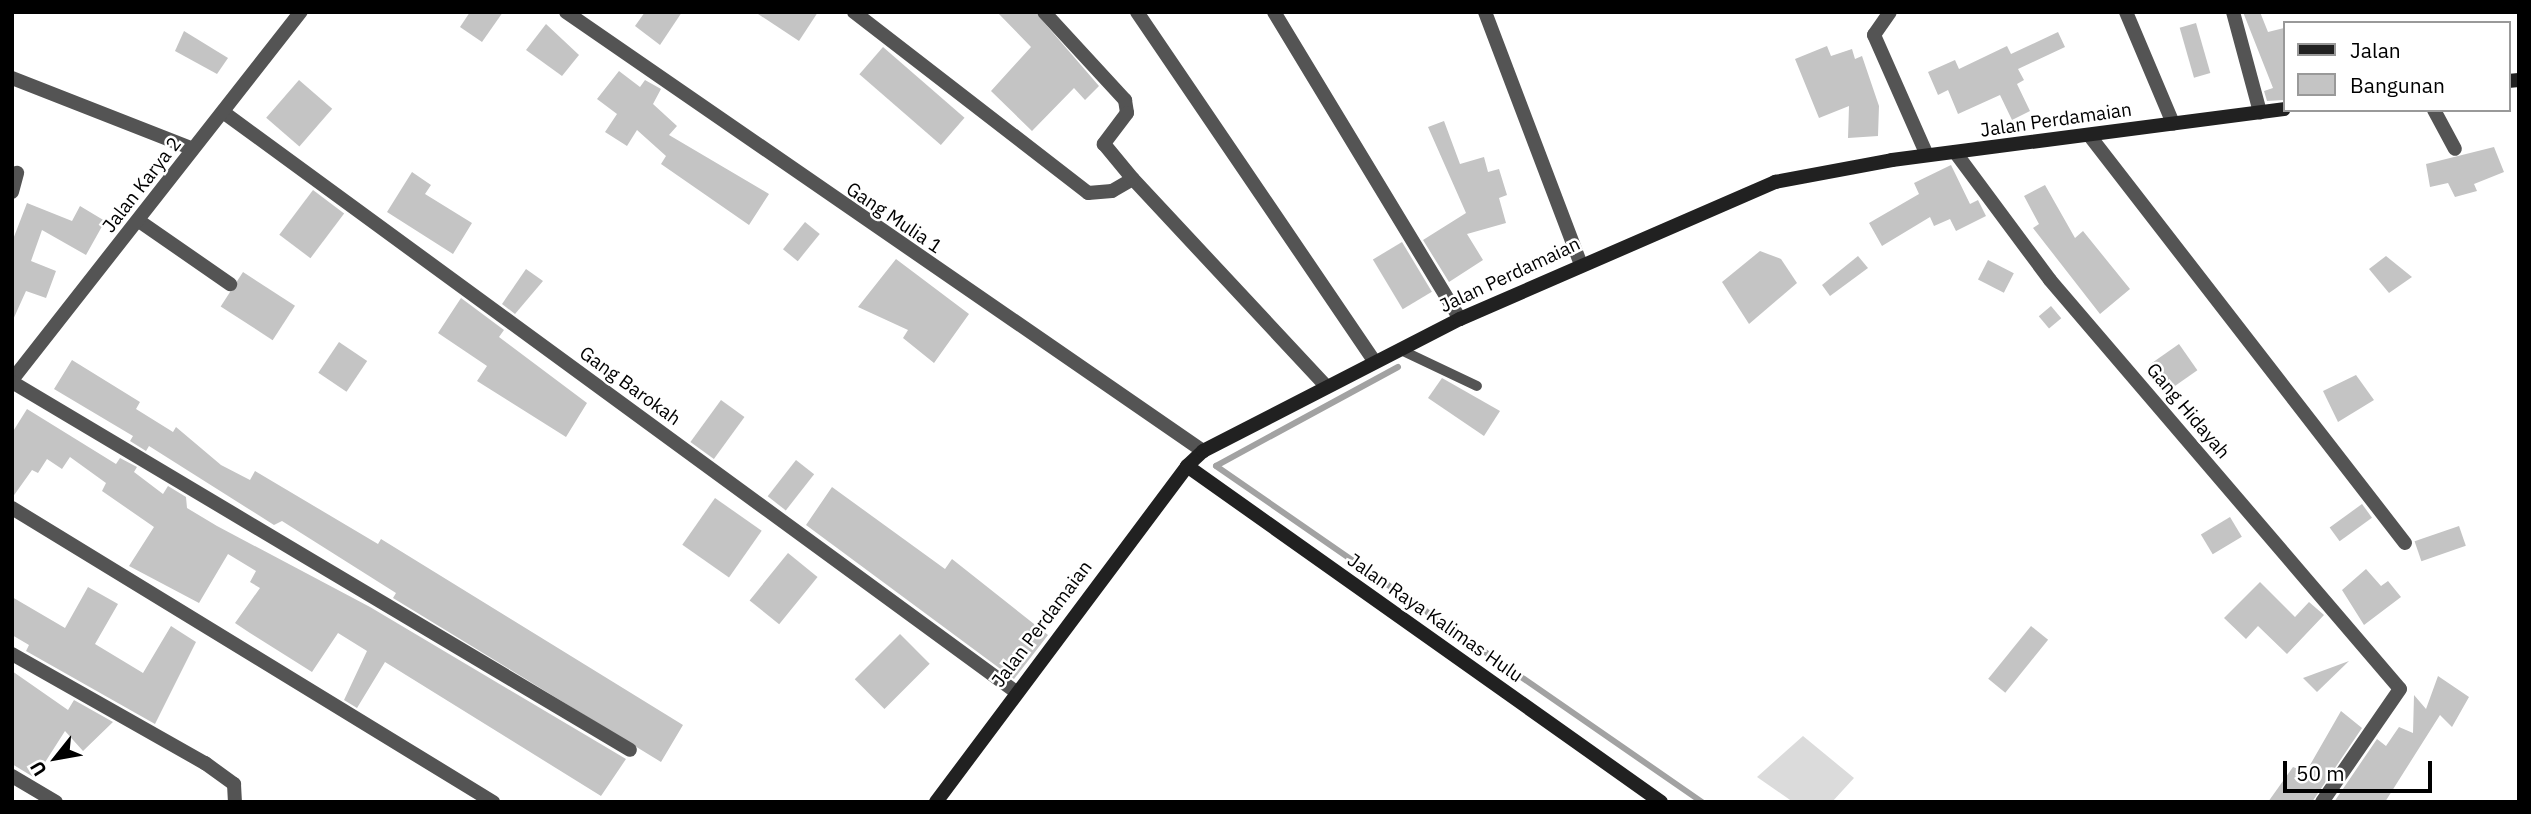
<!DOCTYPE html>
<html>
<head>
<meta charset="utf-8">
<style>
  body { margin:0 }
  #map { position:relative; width:2531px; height:814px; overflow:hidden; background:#fff; font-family:"IBM Plex Sans",sans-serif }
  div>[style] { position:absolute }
  .green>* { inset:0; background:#dbdbdb }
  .stream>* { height:6px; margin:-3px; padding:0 3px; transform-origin:3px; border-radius:3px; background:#a2a2a2 }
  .building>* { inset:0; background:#c4c4c4; transform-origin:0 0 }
  .lane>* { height:10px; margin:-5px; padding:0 5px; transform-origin:5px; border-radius:5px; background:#545454 }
  .street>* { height:14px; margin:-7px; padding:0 7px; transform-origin:7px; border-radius:7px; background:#545454 }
  .secondary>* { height:14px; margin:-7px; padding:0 7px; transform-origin:7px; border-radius:7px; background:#212121 }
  span { translate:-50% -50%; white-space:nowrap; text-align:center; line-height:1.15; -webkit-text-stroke:5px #fff; paint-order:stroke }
  .street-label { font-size:19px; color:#000 }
  .frame { position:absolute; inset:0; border:14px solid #000; pointer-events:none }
  .legend { position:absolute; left:2283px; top:21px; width:228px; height:91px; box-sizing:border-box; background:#fff; border:2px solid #999; margin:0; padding:9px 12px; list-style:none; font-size:21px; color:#000 }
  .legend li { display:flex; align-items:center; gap:14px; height:35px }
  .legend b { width:35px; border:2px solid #999 }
  .north { position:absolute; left:21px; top:723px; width:70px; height:70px; -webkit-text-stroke:5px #fff; paint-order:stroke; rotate:239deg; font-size:19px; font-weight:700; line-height:28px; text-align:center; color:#000 }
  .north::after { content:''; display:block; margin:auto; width:24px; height:32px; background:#000; clip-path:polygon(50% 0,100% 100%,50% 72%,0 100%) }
  .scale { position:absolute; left:2283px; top:761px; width:149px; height:32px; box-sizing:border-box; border:4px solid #000; border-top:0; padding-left:9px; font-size:21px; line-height:24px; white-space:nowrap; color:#000; -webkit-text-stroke:5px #fff; paint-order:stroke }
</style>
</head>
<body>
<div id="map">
  <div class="green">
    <div style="clip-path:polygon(1803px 736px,1854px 778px,1832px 802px,1793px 802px,1757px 777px)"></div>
  </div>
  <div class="stream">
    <div style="left:1398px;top:367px;width:207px;rotate:151.5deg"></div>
    <div style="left:1216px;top:466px;width:591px;rotate:34.66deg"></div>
  </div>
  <div class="building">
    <div style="clip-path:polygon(470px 12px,503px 12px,482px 42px,460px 27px)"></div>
    <div style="clip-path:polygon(645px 12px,682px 12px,660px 45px,635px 26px)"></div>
    <div style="clip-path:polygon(755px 12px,818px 12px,799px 41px)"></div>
    <div style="clip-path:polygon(997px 12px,1035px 12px,1099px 86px,1085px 100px,1074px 88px,1032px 131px,991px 91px,1031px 47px)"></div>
    <div style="clip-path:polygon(2243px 12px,2260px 12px,2268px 32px,2284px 28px,2284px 100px,2267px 101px,2264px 91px,2273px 88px)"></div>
    <div style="left:2196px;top:23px;width:52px;height:17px;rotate:74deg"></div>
    <div style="clip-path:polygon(546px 24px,579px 55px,562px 76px,526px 50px)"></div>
    <div style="clip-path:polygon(184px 31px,228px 58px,217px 74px,175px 51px)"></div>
    <div style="clip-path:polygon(2058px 32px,2065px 47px,2018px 69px,2024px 80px,2017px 84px,2030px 111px,2012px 120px,2000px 95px,1958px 114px,1948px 90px,1938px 95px,1928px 72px,1955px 60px,1959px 69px,2007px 46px,2011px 54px)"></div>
    <div style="clip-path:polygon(1827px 46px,1831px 56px,1852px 49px,1855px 59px,1862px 56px,1879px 106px,1878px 136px,1848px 138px,1849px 106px,1819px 118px,1795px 59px)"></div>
    <div style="left:883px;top:47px;width:108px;height:36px;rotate:41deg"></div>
    <div style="clip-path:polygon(619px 71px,640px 87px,645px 80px,661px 89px,653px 104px,677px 126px,669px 135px,769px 194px,749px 225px,661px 164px,666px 156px,637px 130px,627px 146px,605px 132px,617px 114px,597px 99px)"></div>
    <div style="left:299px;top:80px;width:44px;height:50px;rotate:41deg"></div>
    <div style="clip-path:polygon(1444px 121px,1460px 164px,1484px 157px,1488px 172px,1499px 169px,1507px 195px,1499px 198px,1506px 223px,1467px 234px,1483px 260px,1449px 282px,1423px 240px,1466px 213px,1428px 127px)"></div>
    <div style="clip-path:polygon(2494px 147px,2504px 172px,2474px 184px,2477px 191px,2455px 197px,2448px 183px,2430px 187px,2426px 164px)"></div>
    <div style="clip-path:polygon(1951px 165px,1970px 204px,1978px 200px,1986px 216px,1956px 231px,1950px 219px,1934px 226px,1930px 217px,1882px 246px,1869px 223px,1919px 194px,1914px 183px)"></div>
    <div style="clip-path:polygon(412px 172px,431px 185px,425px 194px,472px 223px,453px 254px,387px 212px)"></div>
    <div style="clip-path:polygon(2045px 185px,2075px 238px,2083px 231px,2130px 289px,2100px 314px,2033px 228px,2039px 224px,2024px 196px)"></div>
    <div style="left:313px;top:190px;width:39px;height:56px;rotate:37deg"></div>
    <div style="clip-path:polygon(27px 203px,72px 221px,80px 206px,105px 221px,86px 255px,42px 230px,31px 261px,56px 271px,46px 298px,26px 291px,12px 322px,12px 242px)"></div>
    <div style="left:805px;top:222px;width:19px;height:35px;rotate:39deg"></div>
    <div style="left:1402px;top:242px;width:58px;height:34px;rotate:59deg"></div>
    <div style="clip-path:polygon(1760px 251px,1781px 259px,1797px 283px,1749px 324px,1722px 282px)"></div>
    <div style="clip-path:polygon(1858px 256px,1868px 268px,1830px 296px,1822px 285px)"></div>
    <div style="clip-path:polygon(2386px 256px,2412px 277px,2389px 293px,2369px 269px)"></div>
    <div style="clip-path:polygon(896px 259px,969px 314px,934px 363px,903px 338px,908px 330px,858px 307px)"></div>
    <div style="left:1988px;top:260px;width:29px;height:22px;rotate:27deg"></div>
    <div style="clip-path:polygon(526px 269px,543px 281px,515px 314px,502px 304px)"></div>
    <div style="left:243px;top:272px;width:62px;height:41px;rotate:33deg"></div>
    <div style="clip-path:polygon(461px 298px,504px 330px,499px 337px,587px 403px,566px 437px,477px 381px,487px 366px,438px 333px)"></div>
    <div style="left:2051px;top:306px;width:16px;height:16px;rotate:50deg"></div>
    <div style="left:339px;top:342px;width:34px;height:37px;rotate:34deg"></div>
    <div style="left:2179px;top:344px;width:32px;height:37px;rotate:55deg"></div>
    <div style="clip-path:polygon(72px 360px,140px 402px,136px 409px,173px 432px,176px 427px,221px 465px,250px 480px,255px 471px,378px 544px,381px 539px,683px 725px,661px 762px,393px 598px,396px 593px,282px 521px,274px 525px,149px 446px,146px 451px,130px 441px,133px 436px,54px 389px)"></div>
    <div style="clip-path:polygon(2356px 375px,2374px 400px,2338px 422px,2323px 391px)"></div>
    <div style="clip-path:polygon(1442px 378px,1500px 411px,1484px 436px,1428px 398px)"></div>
    <div style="left:721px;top:400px;width:29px;height:52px;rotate:36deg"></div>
    <div style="clip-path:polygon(27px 409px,116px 464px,120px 458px,137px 467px,134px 472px,163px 494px,168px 486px,186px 497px,187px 508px,217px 526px,370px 607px,626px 759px,601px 796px,385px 662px,357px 708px,344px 700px,367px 651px,338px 633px,312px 672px,250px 633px,235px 623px,260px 588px,250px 582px,256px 571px,228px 554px,199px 603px,129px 566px,154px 527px,102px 491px,106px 483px,70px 457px,62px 469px,47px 459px,38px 473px,32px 470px,12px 498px,12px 433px)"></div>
    <div style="left:796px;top:460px;width:23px;height:46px;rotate:38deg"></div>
    <div style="clip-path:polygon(832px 487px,945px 569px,952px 559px,1048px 635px,1014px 679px,806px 525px)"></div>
    <div style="left:715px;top:498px;width:57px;height:57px;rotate:35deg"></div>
    <div style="left:2362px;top:504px;width:17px;height:40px;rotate:54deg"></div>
    <div style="left:2230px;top:517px;width:23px;height:34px;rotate:59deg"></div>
    <div style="left:2459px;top:526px;width:21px;height:47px;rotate:71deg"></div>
    <div style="left:788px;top:553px;width:38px;height:61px;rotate:39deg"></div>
    <div style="clip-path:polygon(2366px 569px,2381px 586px,2388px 581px,2401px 597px,2364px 625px,2342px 590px)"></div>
    <div style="clip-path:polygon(2260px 582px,2295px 617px,2309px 602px,2324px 615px,2287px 654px,2258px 626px,2246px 639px,2224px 618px)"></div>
    <div style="clip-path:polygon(88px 587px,118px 604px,95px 644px,143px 673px,171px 626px,196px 642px,155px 724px,26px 651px,29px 645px,12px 635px,12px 597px,65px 628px)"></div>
    <div style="left:2031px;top:626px;width:22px;height:68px;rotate:39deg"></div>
    <div style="left:900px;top:634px;width:42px;height:64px;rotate:45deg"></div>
    <div style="clip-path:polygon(2349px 661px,2317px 692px,2303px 678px)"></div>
    <div style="clip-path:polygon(12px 671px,68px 710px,74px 700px,113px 722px,83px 751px,65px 731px,35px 778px,12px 764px)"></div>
    <div style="clip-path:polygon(2438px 676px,2469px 697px,2452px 727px,2440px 715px,2385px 802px,2334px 802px,2377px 739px,2386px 746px,2399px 727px,2413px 733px,2414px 695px,2426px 709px)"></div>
    <div style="clip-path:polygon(2341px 711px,2362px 728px,2312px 802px,2268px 802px,2293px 767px,2306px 772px)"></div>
  </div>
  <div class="lane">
    <div style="left:1401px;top:350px;width:84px;rotate:25.3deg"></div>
  </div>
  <div class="street">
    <div style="left:566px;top:12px;width:774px;rotate:34.57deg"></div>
    <div style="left:854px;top:12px;width:296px;rotate:37.7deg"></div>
    <div style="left:1088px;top:193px;width:24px;rotate:-5deg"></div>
    <div style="left:1112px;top:191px;width:24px;rotate:-30deg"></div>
    <div style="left:1133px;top:179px;width:284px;rotate:47deg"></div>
    <div style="left:1044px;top:12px;width:120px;rotate:47.4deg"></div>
    <div style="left:1125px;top:100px;width:13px;rotate:81deg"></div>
    <div style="left:1127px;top:113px;width:39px;rotate:127deg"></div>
    <div style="left:1104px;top:144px;width:45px;rotate:50.4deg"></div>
    <div style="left:1137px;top:12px;width:423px;rotate:55.8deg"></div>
    <div style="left:1274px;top:12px;width:359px;rotate:58.8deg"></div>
    <div style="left:1485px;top:12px;width:267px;rotate:69.2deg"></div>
    <div style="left:1890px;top:12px;width:28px;rotate:125deg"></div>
    <div style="left:1874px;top:35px;width:131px;rotate:66.2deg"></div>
    <div style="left:2126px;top:12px;width:121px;rotate:67.1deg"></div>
    <div style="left:2233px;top:12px;width:104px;rotate:74.9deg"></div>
    <div style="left:12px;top:78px;width:194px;rotate:21.4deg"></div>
    <div style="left:2434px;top:110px;width:44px;rotate:61.7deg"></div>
    <div style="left:223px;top:112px;width:982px;rotate:36.18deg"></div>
    <div style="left:2089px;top:135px;width:516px;rotate:52.24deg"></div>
    <div style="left:1955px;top:152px;width:159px;rotate:53.4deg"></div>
    <div style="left:2050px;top:280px;width:538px;rotate:49.44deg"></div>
    <div style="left:2400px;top:689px;width:137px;rotate:124.6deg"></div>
    <div style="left:12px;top:192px;width:20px;rotate:-75deg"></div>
    <div style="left:139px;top:221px;width:111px;rotate:34.7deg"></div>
    <div style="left:12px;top:380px;width:468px;rotate:-51.9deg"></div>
    <div style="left:12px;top:382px;width:719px;rotate:30.77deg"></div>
    <div style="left:12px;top:508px;width:564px;rotate:31.43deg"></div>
    <div style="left:12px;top:654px;width:222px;rotate:29.5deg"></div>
    <div style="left:205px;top:763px;width:36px;rotate:36deg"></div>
    <div style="left:234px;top:784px;width:18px;rotate:87deg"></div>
    <div style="left:12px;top:776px;width:51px;rotate:30.6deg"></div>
  </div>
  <div class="secondary">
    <div style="left:2508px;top:81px;width:11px;rotate:-5deg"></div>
    <div style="left:1187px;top:466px;width:581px;rotate:35.33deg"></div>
    <div style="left:936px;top:802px;width:419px;rotate:-53.2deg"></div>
    <div style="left:1187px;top:466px;width:22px;rotate:-43deg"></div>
    <div style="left:1203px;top:451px;width:289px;rotate:-27.2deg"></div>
    <div style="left:1460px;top:319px;width:344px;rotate:-23.5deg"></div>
    <div style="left:1775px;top:182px;width:119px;rotate:-10.6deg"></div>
    <div style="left:1892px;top:160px;width:395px;rotate:-7.4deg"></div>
  </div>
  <div class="street-label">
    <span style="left:2056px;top:120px;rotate:-8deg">Jalan Perdamaian</span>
    <span style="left:142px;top:185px;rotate:-52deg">Jalan Karya 2</span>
    <span style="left:894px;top:218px;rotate:34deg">Gang Mulia 1</span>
    <span style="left:1510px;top:275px;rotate:-25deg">Jalan Perdamaian</span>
    <span style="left:630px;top:386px;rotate:36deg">Gang Barokah</span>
    <span style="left:2188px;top:411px;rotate:50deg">Gang Hidayah</span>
    <span style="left:1435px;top:618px;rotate:35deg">Jalan Raya Kalimas Hulu</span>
    <span style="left:1042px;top:624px;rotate:-53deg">Jalan Perdamaian</span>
  </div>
  <div class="frame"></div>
  <ul class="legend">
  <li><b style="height:9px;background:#212121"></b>Jalan</li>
  <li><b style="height:19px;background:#c4c4c4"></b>Bangunan</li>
  </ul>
  <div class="north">U</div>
  <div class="scale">50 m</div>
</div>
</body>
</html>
